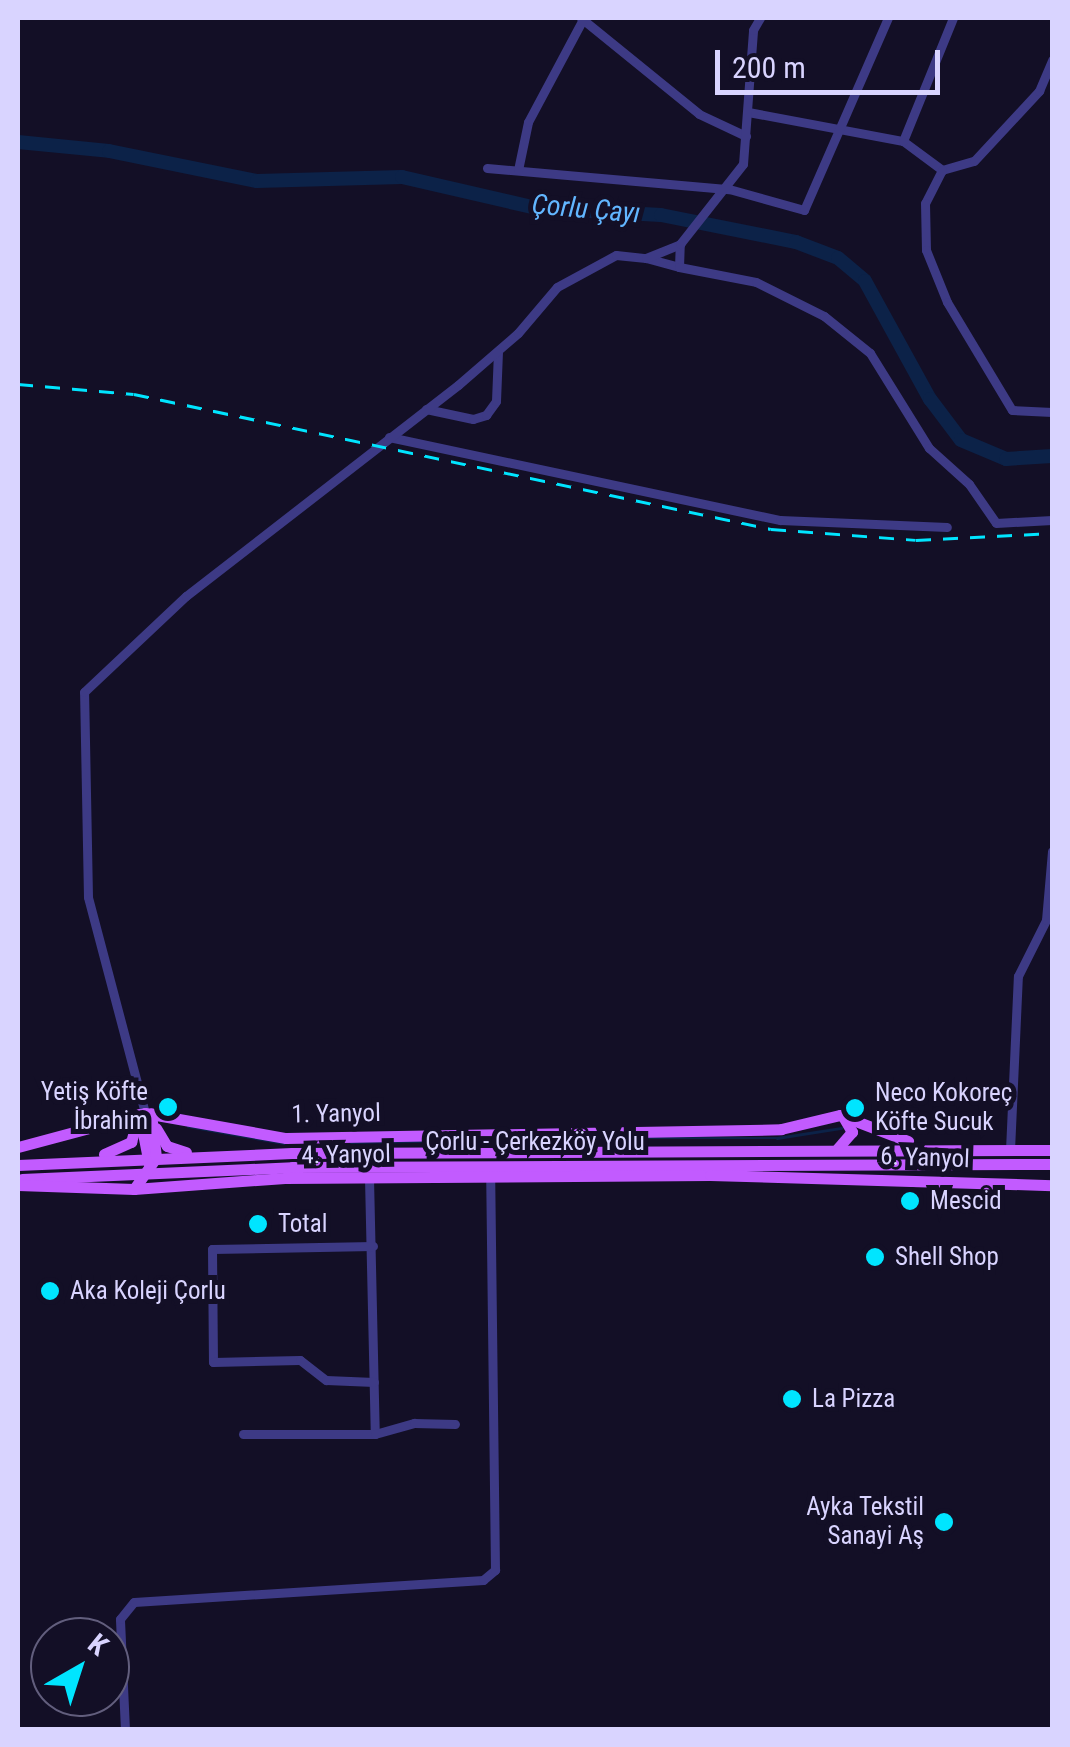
<!DOCTYPE html>
<html>
<head>
<meta charset="utf-8">
<style>
  body { margin:0 }
  #map { position:relative; width:1070px; height:1747px; overflow:hidden; background:#130f26; font-family:"Roboto Condensed",sans-serif }
  div>[style] { position:absolute }
  .stream>* { height:2.5px; margin:-1.25px; padding:0 1.25px; transform-origin:1.25px; border-radius:1.25px; background:#0c2248 }
  .river>* { height:14px; margin:-7px; padding:0 7px; transform-origin:7px; border-radius:7px; background:#0c2248 }
  .minor>* { height:9px; margin:-4.5px; padding:0 4.5px; transform-origin:4.5px; border-radius:4.5px; background:#3d3a85 }
  .major>* { height:11px; margin:-5.5px; padding:0 5.5px; transform-origin:5.5px; border-radius:5.5px; background:#c25bff }
  .rail>* { height:2.5px; margin-top:-1.25px; transform-origin:0; background:repeating-linear-gradient(90deg,#00e5ff 0 15px,transparent 0 27px) }
  .dots>* { width:28px; height:28px; translate:-50% -50%; box-sizing:border-box; border:5px solid #130f26; border-radius:50% }
  span { translate:-50% -50%; white-space:nowrap; text-align:center; line-height:1.15; -webkit-text-stroke:10px #130f26; paint-order:stroke }
  .poi-label { font-size:25px; color:#d9d4ff }
  .right { translate:-100% -50%; text-align:right }
  .left { translate:0 -50%; text-align:left }
  .street-label { font-size:25px; color:#d9d4ff }
  .water-label { font-size:28px; color:#62b6ff; font-style:italic }
  .frame { position:absolute; inset:0; border:20px solid #d9d4ff; pointer-events:none }
  .north { position:absolute; left:30px; top:1617px; width:100px; height:100px; box-sizing:border-box; background:#130f26; border:2px solid #625e7d; border-radius:50%; rotate:39deg; font-size:28px; font-weight:700; line-height:40px; text-align:center; color:#d9d4ff }
  .north::after { content:''; display:block; margin:auto; width:35px; height:45px; background:#00e5ff; clip-path:polygon(50% 0,100% 100%,50% 72%,0 100%) }
  .scale { position:absolute; left:715px; top:50px; width:225px; height:45px; box-sizing:border-box; border:5px solid #d9d4ff; border-top:0; padding-left:12px; font-size:30px; line-height:35px; white-space:nowrap; color:#d9d4ff; -webkit-text-stroke:8px #130f26; paint-order:stroke }
</style>
</head>
<body>
<div id="map">
  <div class="stream">
    <div style="left:188px;top:1126px;width:97px;rotate:10.1deg"></div>
    <div style="left:581px;top:1138px;width:196px"></div>
    <div style="left:777px;top:1138px;width:65px;rotate:-8.9deg"></div>
    <div style="left:351px;top:1142px;width:197px;rotate:-0.9deg"></div>
  </div>
  <div class="river">
    <div style="left:18px;top:142px;width:91px;rotate:5.6deg"></div>
    <div style="left:109px;top:151px;width:151px;rotate:11.5deg"></div>
    <div style="left:257px;top:181px;width:145px;rotate:-1.6deg"></div>
    <div style="left:402px;top:177px;width:138px;rotate:13deg"></div>
    <div style="left:536px;top:208px;width:125px;rotate:3.2deg"></div>
    <div style="left:661px;top:215px;width:138px;rotate:11.3deg"></div>
    <div style="left:796px;top:242px;width:45px;rotate:20.9deg"></div>
    <div style="left:838px;top:258px;width:35px;rotate:40deg"></div>
    <div style="left:865px;top:281px;width:135px;rotate:61.2deg"></div>
    <div style="left:930px;top:399px;width:51px;rotate:52.9deg"></div>
    <div style="left:961px;top:440px;width:49px;rotate:22.9deg"></div>
    <div style="left:1006px;top:459px;width:46px;rotate:-3.7deg"></div>
  </div>
  <div class="minor">
    <div style="left:581px;top:18px;width:152px;rotate:39.1deg"></div>
    <div style="left:699px;top:114px;width:52px;rotate:25.1deg"></div>
    <div style="left:748px;top:112px;width:158px;rotate:10.6deg"></div>
    <div style="left:903px;top:141px;width:49px;rotate:36.6deg"></div>
    <div style="left:942px;top:170px;width:33px;rotate:-16deg"></div>
    <div style="left:974px;top:161px;width:96px;rotate:-47.1deg"></div>
    <div style="left:1039px;top:91px;width:34px;rotate:-67deg"></div>
    <div style="left:903px;top:141px;width:133px;rotate:-67.9deg"></div>
    <div style="left:487px;top:168px;width:243px;rotate:5deg"></div>
    <div style="left:729px;top:189px;width:78px;rotate:15.6deg"></div>
    <div style="left:804px;top:210px;width:210px;rotate:-66.4deg"></div>
    <div style="left:518px;top:170px;width:49px;rotate:-78.2deg"></div>
    <div style="left:528px;top:122px;width:117px;rotate:-61.9deg"></div>
    <div style="left:942px;top:170px;width:37px;rotate:117deg"></div>
    <div style="left:925px;top:203px;width:47px;rotate:88.8deg"></div>
    <div style="left:926px;top:250px;width:56px;rotate:68deg"></div>
    <div style="left:947px;top:302px;width:126px;rotate:59deg"></div>
    <div style="left:1012px;top:410px;width:40px;rotate:2.9deg"></div>
    <div style="left:646px;top:258px;width:34px;rotate:15deg"></div>
    <div style="left:679px;top:267px;width:23px;rotate:-88deg"></div>
    <div style="left:679px;top:267px;width:78px;rotate:11deg"></div>
    <div style="left:756px;top:282px;width:76px;rotate:26.6deg"></div>
    <div style="left:824px;top:316px;width:59px;rotate:38.8deg"></div>
    <div style="left:870px;top:353px;width:112px;rotate:58.2deg"></div>
    <div style="left:929px;top:448px;width:54px;rotate:42deg"></div>
    <div style="left:969px;top:484px;width:47px;rotate:55.3deg"></div>
    <div style="left:996px;top:523px;width:56px;rotate:-3.1deg"></div>
    <div style="left:426px;top:409px;width:48px;rotate:12deg"></div>
    <div style="left:473px;top:419px;width:14px;rotate:-17deg"></div>
    <div style="left:486px;top:415px;width:17px;rotate:-54deg"></div>
    <div style="left:496px;top:401px;width:50px;rotate:-87.7deg"></div>
    <div style="left:389px;top:437px;width:400px;rotate:12deg"></div>
    <div style="left:780px;top:520px;width:167px;rotate:2.4deg"></div>
    <div style="left:145px;top:1113px;width:223px;rotate:-104.8deg"></div>
    <div style="left:88px;top:897px;width:205px;rotate:-91.1deg"></div>
    <div style="left:84px;top:692px;width:140px;rotate:-43.3deg"></div>
    <div style="left:186px;top:596px;width:344px;rotate:-37.8deg"></div>
    <div style="left:458px;top:385px;width:79px;rotate:-40.9deg"></div>
    <div style="left:518px;top:333px;width:60px;rotate:-49.7deg"></div>
    <div style="left:557px;top:287px;width:67px;rotate:-28.5deg"></div>
    <div style="left:616px;top:255px;width:30px;rotate:6deg"></div>
    <div style="left:646px;top:258px;width:37px;rotate:-22deg"></div>
    <div style="left:680px;top:244px;width:102px;rotate:-51.8deg"></div>
    <div style="left:743px;top:164px;width:134px;rotate:-85.7deg"></div>
    <div style="left:753px;top:30px;width:14px;rotate:-60deg"></div>
    <div style="left:1010px;top:1150px;width:174px;rotate:-87.4deg"></div>
    <div style="left:1018px;top:976px;width:63px;rotate:-63.4deg"></div>
    <div style="left:1046px;top:920px;width:69px;rotate:-85deg"></div>
    <div style="left:369px;top:1178px;width:256px;rotate:88.7deg"></div>
    <div style="left:373px;top:1246px;width:161px;rotate:178.9deg"></div>
    <div style="left:212px;top:1249px;width:113px;rotate:89.5deg"></div>
    <div style="left:213px;top:1362px;width:87px;rotate:-1.3deg"></div>
    <div style="left:300px;top:1360px;width:33px;rotate:38deg"></div>
    <div style="left:326px;top:1380px;width:48px;rotate:2.4deg"></div>
    <div style="left:243px;top:1434px;width:132px"></div>
    <div style="left:375px;top:1434px;width:41px;rotate:-15.8deg"></div>
    <div style="left:414px;top:1423px;width:41px;rotate:1.4deg"></div>
    <div style="left:125px;top:1730px;width:111px;rotate:-92.6deg"></div>
    <div style="left:120px;top:1619px;width:22px;rotate:-51deg"></div>
    <div style="left:134px;top:1602px;width:350px;rotate:-3.6deg"></div>
    <div style="left:483px;top:1580px;width:16px;rotate:-40deg"></div>
    <div style="left:495px;top:1570px;width:393px;rotate:-90.7deg"></div>
  </div>
  <div class="major">
    <div style="left:141px;top:1123px;width:42px;rotate:79deg"></div>
    <div style="left:156px;top:1128px;width:21px;rotate:59deg"></div>
    <div style="left:167px;top:1146px;width:20px;rotate:18deg"></div>
    <div style="left:18px;top:1147px;width:131px;rotate:-15deg"></div>
    <div style="left:145px;top:1113px;width:143px;rotate:10.1deg"></div>
    <div style="left:286px;top:1138px;width:495px;rotate:-1deg"></div>
    <div style="left:781px;top:1129px;width:61px;rotate:-13.3deg"></div>
    <div style="left:840px;top:1115px;width:73px;rotate:20.9deg"></div>
    <div style="left:837px;top:1149px;width:23px;rotate:-49deg"></div>
    <div style="left:852px;top:1132px;width:16px;rotate:-120deg"></div>
    <div style="left:104px;top:1154px;width:30px;rotate:-24deg"></div>
    <div style="left:131px;top:1142px;width:29px;rotate:-74deg"></div>
    <div style="left:18px;top:1165px;width:274px;rotate:-2.5deg"></div>
    <div style="left:292px;top:1153px;width:760px;rotate:-0.23deg"></div>
    <div style="left:22px;top:1179px;width:270px;rotate:-2.5deg"></div>
    <div style="left:292px;top:1167px;width:760px;rotate:-0.23deg"></div>
    <div style="left:18px;top:1185px;width:116px;rotate:2deg"></div>
    <div style="left:134px;top:1189px;width:151px;rotate:-4.2deg"></div>
    <div style="left:285px;top:1178px;width:425px;rotate:-0.4deg"></div>
    <div style="left:710px;top:1175px;width:342px;rotate:1.7deg"></div>
    <div style="left:134px;top:1189px;width:39px;rotate:-55deg"></div>
    <div style="left:156px;top:1157px;width:44px;rotate:-96.5deg"></div>
  </div>
  <div class="rail">
    <div style="left:18px;top:384px;width:116px;rotate:4.9deg"></div>
    <div style="left:134px;top:394px;width:651px;rotate:11.97deg"></div>
    <div style="left:771px;top:529px;width:145px;rotate:4.3deg"></div>
    <div style="left:916px;top:540px;width:136px;rotate:-2.9deg"></div>
  </div>
  <div class="dots">
    <div style="left:168px;top:1107px;background:#00e5ff"></div>
    <div style="left:855px;top:1108px;background:#00e5ff"></div>
    <div style="left:910px;top:1201px;background:#00e5ff"></div>
    <div style="left:258px;top:1224px;background:#00e5ff"></div>
    <div style="left:875px;top:1257px;background:#00e5ff"></div>
    <div style="left:50px;top:1291px;background:#00e5ff"></div>
    <div style="left:792px;top:1399px;background:#00e5ff"></div>
    <div style="left:944px;top:1522px;background:#00e5ff"></div>
  </div>
  <div class="poi-label">
    <span class="right" style="left:148px;top:1107px">Yetiş Köfte<br>İbrahim</span>
    <span class="left" style="left:875px;top:1108px">Neco Kokoreç<br>Köfte Sucuk</span>
    <span class="left" style="left:930px;top:1201px">Mescid</span>
    <span class="left" style="left:278px;top:1224px">Total</span>
    <span class="left" style="left:895px;top:1257px">Shell Shop</span>
    <span class="left" style="left:70px;top:1291px">Aka Koleji Çorlu</span>
    <span class="left" style="left:812px;top:1399px">La Pizza</span>
    <span class="right" style="left:924px;top:1522px">Ayka Tekstil<br>Sanayi Aş</span>
  </div>
  <div class="street-label">
    <span style="left:336px;top:1114px;rotate:-1deg">1. Yanyol</span>
    <span style="left:535px;top:1142px">Çorlu - Çerkezköy Yolu</span>
    <span style="left:346px;top:1155px;rotate:-1deg">4. Yanyol</span>
    <span style="left:925px;top:1158px;rotate:2deg">6. Yanyol</span>
  </div>
  <div class="water-label">
    <span style="left:586px;top:209px;rotate:5deg">Çorlu Çayı</span>
  </div>
  <div class="frame"></div>
  <div class="north">K</div>
  <div class="scale">200 m</div>
</div>
</body>
</html>
